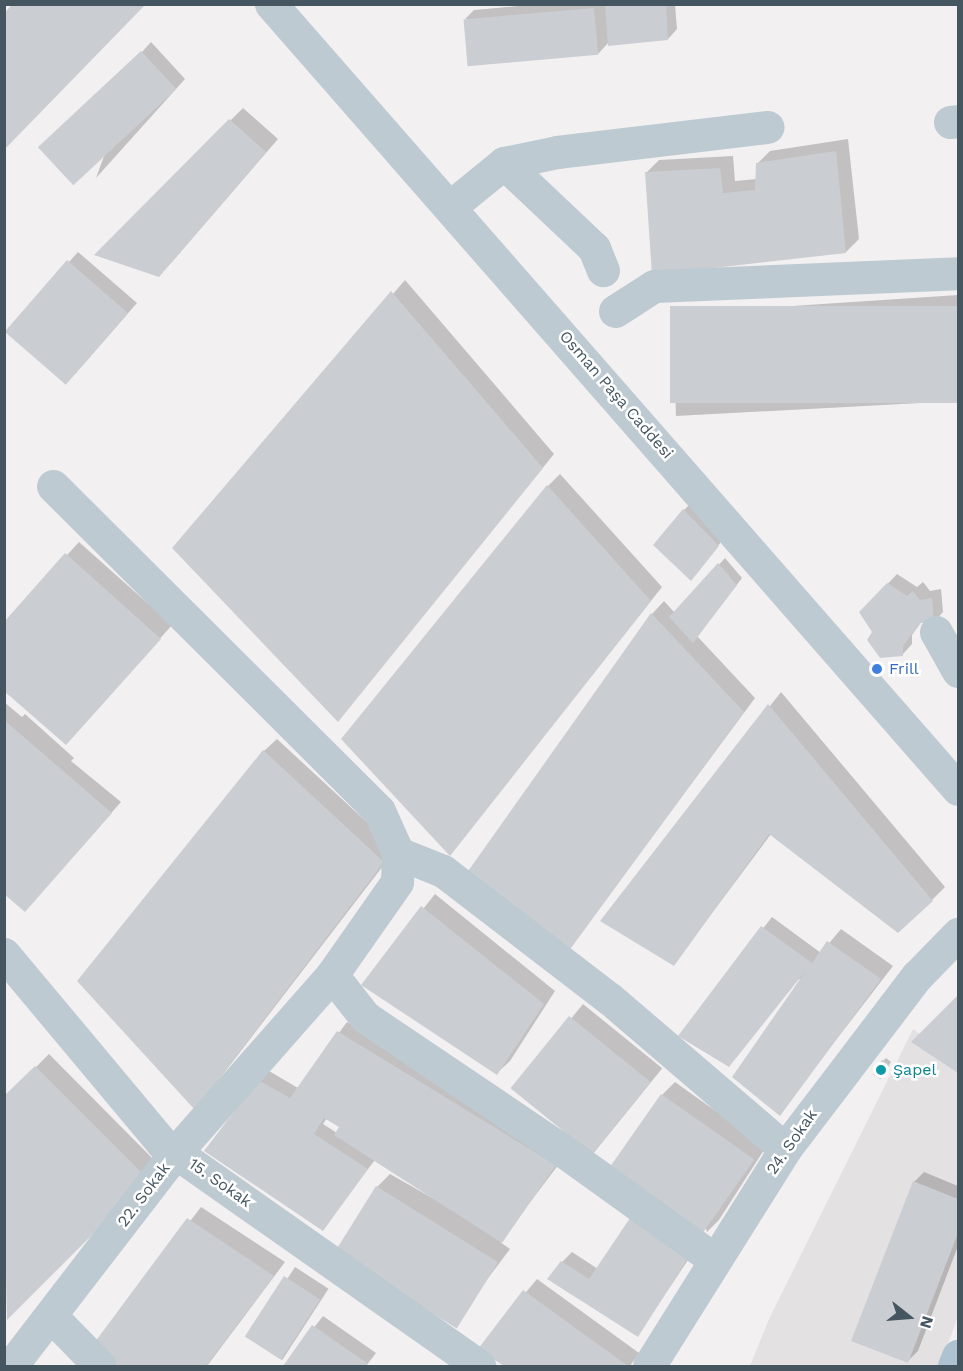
<!DOCTYPE html>
<html>
<head>
<meta charset="utf-8">
<style>
  body { margin:0 }
  #map { position:relative; width:963px; height:1371px; overflow:hidden; background:#f3f0f1; font-family:"Work Sans",sans-serif }
  div>[style] { position:absolute }
  .education>* { inset:0; background:#e4e1e3 }
  .shadow>* { inset:0; background:#0003; transform-origin:0 0 }
  .building>* { inset:0; background:#caced3; transform-origin:0 0 }
  .minor>* { height:33px; margin:-16.5px; padding:0 16.5px; transform-origin:16.5px; border-radius:16.5px; background:#bdcad1 }
  .major>* { height:33px; margin:-16.5px; padding:0 16.5px; transform-origin:16.5px; border-radius:16.5px; background:#aec3d1 }
  .dots>* { width:16px; height:16px; translate:-50% -50%; box-sizing:border-box; border:3px solid #fff; border-radius:50% }
  span { translate:-50% -50%; white-space:nowrap; text-align:center; line-height:1.15; -webkit-text-stroke:5px #fff; paint-order:stroke }
  .street-label { font-size:16px; color:#465660 }
  .shop-label { font-size:16px; color:#366cbe }
  .left { translate:0 -50%; text-align:left }
  .culture-label { font-size:16px; color:#0d838f }
  .frame { position:absolute; inset:0; border:6px solid #465660; pointer-events:none }
  .north { position:absolute; left:879px; top:1287px; width:60px; height:60px; -webkit-text-stroke:4px #fff; paint-order:stroke; rotate:107deg; font-size:16px; font-weight:700; line-height:24px; text-align:center; color:#465660 }
  .north::after { content:''; display:block; margin:auto; width:21px; height:27px; background:#465660; clip-path:polygon(50% 0,100% 100%,50% 72%,0 100%) }
</style>
</head>
<body>
<div id="map">
  <div class="education">
    <div style="clip-path:polygon(913px 1029px,958px 1061px,958px 1316px,940px 1366px,750px 1366px,769px 1319px)"></div>
  </div>
  <div class="shadow">
    <div style="clip-path:polygon(540px 4px,675px 4px,677px 29px,668px 39px,609px 42px,598px 54px,465px 19px,474px 10px)"></div>
    <div style="clip-path:polygon(151px 42px,185px 79px,96px 178px,142px 52px)"></div>
    <div style="clip-path:polygon(243px 108px,278px 139px,172px 262px,159px 275px,97px 254px)"></div>
    <div style="clip-path:polygon(848px 139px,859px 239px,846px 252px,647px 172px,659px 160px,733px 156px,735px 181px,757px 179px,757px 164px,770px 151px)"></div>
    <div style="clip-path:polygon(78px 252px,137px 303px,75px 374px,6px 332px)"></div>
    <div style="clip-path:polygon(405px 280px,554px 454px,338px 720px,174px 548px)"></div>
    <div style="clip-path:polygon(958px 295px,958px 401px,676px 416px,673px 326px,686px 313px)"></div>
    <div style="clip-path:polygon(560px 474px,662px 587px,450px 854px,548px 486px)"></div>
    <div style="clip-path:polygon(690px 504px,724px 538px,697px 573px,684px 510px)"></div>
    <div style="clip-path:polygon(79px 542px,172px 625px,78px 731px,4px 624px)"></div>
    <div style="clip-path:polygon(725px 558px,742px 578px,697px 636px,755px 698px,563px 957px,468px 874px,652px 614px,664px 601px,675px 613px)"></div>
    <div style="clip-path:polygon(897px 574px,917px 587px,923px 582px,930px 591px,941px 589px,943px 612px,934px 622px,922px 621px,912px 635px,912px 644px,903px 654px,874px 632px,861px 612px)"></div>
    <div style="clip-path:polygon(781px 692px,945px 887px,932px 900px,771px 834px,674px 964px,603px 920px)"></div>
    <div style="clip-path:polygon(4px 702px,22px 717px,25px 714px,74px 758px,71px 761px,121px 802px,34px 900px,4px 892px)"></div>
    <div style="clip-path:polygon(277px 739px,396px 849px,207px 1095px,264px 751px)"></div>
    <div style="clip-path:polygon(435px 894px,555px 991px,510px 1061px,497px 1073px,363px 985px)"></div>
    <div style="clip-path:polygon(772px 917px,821px 953px,841px 929px,893px 966px,779px 1114px,804px 977px,680px 1035px)"></div>
    <div style="clip-path:polygon(958px 997px,958px 1071px,914px 1042px)"></div>
    <div style="left:583px;top:1004px;width:102px;height:110px;rotate:39deg"></div>
    <div style="clip-path:polygon(evenodd,347px 1022px,448px 1086px,568px 1152px,500px 1242px,510px 1249px,455px 1322px,377px 1187px,390px 1174px,457px 1212px,375px 1160px,322px 1229px,259px 1081px,269px 1071px,298px 1088px,347px 1022px,327px 1118px,341px 1127px,337px 1133px,323px 1124px,327px 1118px)"></div>
    <div style="clip-path:polygon(49px 1054px,159px 1165px,7px 1318px,4px 1099px)"></div>
    <div style="clip-path:polygon(886px 1058px,891px 1062px,882px 1075px,883px 1061px)"></div>
    <div style="clip-path:polygon(675px 1082px,766px 1147px,719px 1220px,707px 1232px,662px 1095px)"></div>
    <div style="clip-path:polygon(924px 1172px,958px 1186px,958px 1246px,918px 1351px,908px 1361px,914px 1182px)"></div>
    <div style="clip-path:polygon(201px 1207px,285px 1262px,207px 1366px,120px 1366px,94px 1346px)"></div>
    <div style="clip-path:polygon(696px 1248px,638px 1335px,562px 1262px,572px 1252px,598px 1269px)"></div>
    <div style="left:295px;top:1267px;width:40px;height:85px;rotate:33deg"></div>
    <div style="clip-path:polygon(537px 1279px,639px 1353px,630px 1366px,507px 1366px,480px 1348px)"></div>
    <div style="clip-path:polygon(323px 1316px,376px 1353px,366px 1366px,284px 1366px)"></div>
  </div>
  <div class="building">
    <div style="clip-path:polygon(12px 4px,146px 4px,4px 150px,4px 14px)"></div>
    <div style="clip-path:polygon(605px 4px,666px 4px,668px 40px,608px 46px)"></div>
    <div style="left:594px;top:8px;width:47px;height:131px;rotate:85deg"></div>
    <div style="left:141px;top:51px;width:52px;height:141px;rotate:47deg"></div>
    <div style="clip-path:polygon(229px 119px,266px 152px,159px 277px,94px 255px)"></div>
    <div style="clip-path:polygon(836px 151px,846px 253px,652px 275px,645px 172px,720px 168px,723px 193px,755px 190px,756px 163px)"></div>
    <div style="left:67px;top:260px;width:81px;height:95px;rotate:41deg"></div>
    <div style="clip-path:polygon(391px 291px,543px 468px,338px 722px,172px 548px)"></div>
    <div style="left:958px;top:306px;width:97px;height:288px;rotate:90deg"></div>
    <div style="clip-path:polygon(547px 485px,651px 601px,450px 856px,341px 739px)"></div>
    <div style="clip-path:polygon(683px 509px,719px 546px,691px 581px,653px 545px)"></div>
    <div style="clip-path:polygon(65px 553px,161px 639px,66px 745px,4px 691px,4px 622px)"></div>
    <div style="clip-path:polygon(718px 563px,737px 585px,693px 643px,669px 617px)"></div>
    <div style="clip-path:polygon(887px 583px,907px 596px,913px 591px,920px 600px,932px 598px,934px 623px,920px 623px,903px 646px,903px 656px,880px 658px,867px 640px,872px 632px,859px 612px)"></div>
    <div style="clip-path:polygon(651px 613px,744px 712px,563px 959px,466px 874px)"></div>
    <div style="clip-path:polygon(768px 704px,933px 901px,898px 933px,769px 834px,674px 966px,600px 921px)"></div>
    <div style="clip-path:polygon(4px 720px,112px 813px,25px 912px,4px 894px)"></div>
    <div style="clip-path:polygon(263px 750px,384px 862px,195px 1110px,77px 981px)"></div>
    <div style="clip-path:polygon(421px 906px,544px 1004px,497px 1075px,361px 985px)"></div>
    <div style="clip-path:polygon(761px 926px,812px 963px,827px 941px,881px 979px,780px 1116px,732px 1077px,807px 969px,729px 1067px,678px 1036px)"></div>
    <div style="clip-path:polygon(958px 995px,958px 1073px,911px 1042px)"></div>
    <div style="left:569px;top:1016px;width:105px;height:93px;rotate:39deg"></div>
    <div style="clip-path:polygon(337px 1031px,556px 1165px,502px 1243px,334px 1135px,339px 1127px,324px 1118px,314px 1134px,368px 1169px,323px 1231px,204px 1151px,258px 1080px,290px 1098px)"></div>
    <div style="left:882px;top:1060px;width:9px;height:17px;rotate:32deg"></div>
    <div style="clip-path:polygon(35px 1066px,148px 1179px,7px 1320px,4px 1096px)"></div>
    <div style="left:661px;top:1094px;width:114px;height:90px;rotate:35deg"></div>
    <div style="clip-path:polygon(913px 1181px,958px 1199px,958px 1233px,908px 1363px,851px 1341px)"></div>
    <div style="left:376px;top:1186px;width:144px;height:78px;rotate:32deg"></div>
    <div style="clip-path:polygon(632px 1215px,688px 1258px,638px 1337px,547px 1279px,561px 1261px,589px 1279px)"></div>
    <div style="clip-path:polygon(187px 1218px,274px 1276px,206px 1366px,118px 1366px,92px 1346px)"></div>
    <div style="left:284px;top:1276px;width:43px;height:72px;rotate:33deg"></div>
    <div style="clip-path:polygon(523px 1290px,628px 1366px,504px 1366px,478px 1349px)"></div>
    <div style="clip-path:polygon(312px 1325px,367px 1363px,365px 1366px,283px 1366px)"></div>
  </div>
  <div class="minor">
    <div style="left:271px;top:4px;width:1043px;rotate:48.81deg"></div>
    <div style="left:950px;top:122px;width:8px;rotate:-7deg"></div>
    <div style="left:504px;top:163px;width:54px;rotate:-11.7deg"></div>
    <div style="left:557px;top:152px;width:212px;rotate:-6.8deg"></div>
    <div style="left:451px;top:206px;width:68px;rotate:-39.1deg"></div>
    <div style="left:504px;top:163px;width:124px;rotate:43.4deg"></div>
    <div style="left:594px;top:248px;width:24px;rotate:68deg"></div>
    <div style="left:615px;top:311px;width:46px;rotate:-32.7deg"></div>
    <div style="left:654px;top:286px;width:304px;rotate:-2.4deg"></div>
    <div style="left:53px;top:486px;width:460px;rotate:44.9deg"></div>
    <div style="left:379px;top:811px;width:46px;rotate:65.7deg"></div>
    <div style="left:398px;top:853px;width:29px;rotate:92deg"></div>
    <div style="left:397px;top:882px;width:113px;rotate:125deg"></div>
    <div style="left:332px;top:975px;width:53px;rotate:51.8deg"></div>
    <div style="left:365px;top:1017px;width:229px;rotate:34deg"></div>
    <div style="left:555px;top:1145px;width:197px;rotate:35.7deg"></div>
    <div style="left:936px;top:632px;width:45px;rotate:60.6deg"></div>
    <div style="left:398px;top:853px;width:48px;rotate:21.8deg"></div>
    <div style="left:443px;top:871px;width:210px;rotate:37.5deg"></div>
    <div style="left:610px;top:999px;width:230px;rotate:40.6deg"></div>
    <div style="left:4px;top:954px;width:246px;rotate:50.1deg"></div>
    <div style="left:162px;top:1143px;width:388px;rotate:35.1deg"></div>
    <div style="left:51px;top:1316px;width:70px;rotate:45.6deg"></div>
    <div style="left:11px;top:1366px;width:269px;rotate:-52.4deg"></div>
    <div style="left:175px;top:1153px;width:237px;rotate:-48.6deg"></div>
    <div style="left:649px;top:1366px;width:256px;rotate:-57.9deg"></div>
    <div style="left:785px;top:1149px;width:218px;rotate:-52.7deg"></div>
    <div style="left:917px;top:976px;width:59px;rotate:-45.7deg"></div>
  </div>
  <div class="major">
    <div style="left:954px;top:1366px;width:11px;rotate:-68deg"></div>
  </div>
  <div class="dots">
    <div style="left:877px;top:669px;background:#3f7fe0"></div>
    <div style="left:881px;top:1070px;background:#0f9aa8"></div>
  </div>
  <div class="street-label">
    <span style="left:616px;top:395px;rotate:49deg">Osman Paşa Caddesi</span>
    <span style="left:792px;top:1142px;rotate:-55deg">24. Sokak</span>
    <span style="left:220px;top:1183px;rotate:35deg">15. Sokak</span>
    <span style="left:144px;top:1195px;rotate:-53deg">22. Sokak</span>
  </div>
  <div class="shop-label">
    <span class="left" style="left:889px;top:669px">Frill</span>
  </div>
  <div class="culture-label">
    <span class="left" style="left:893px;top:1070px">Şapel</span>
  </div>
  <div class="frame"></div>
  <div class="north">N</div>
</div>
</body>
</html>
